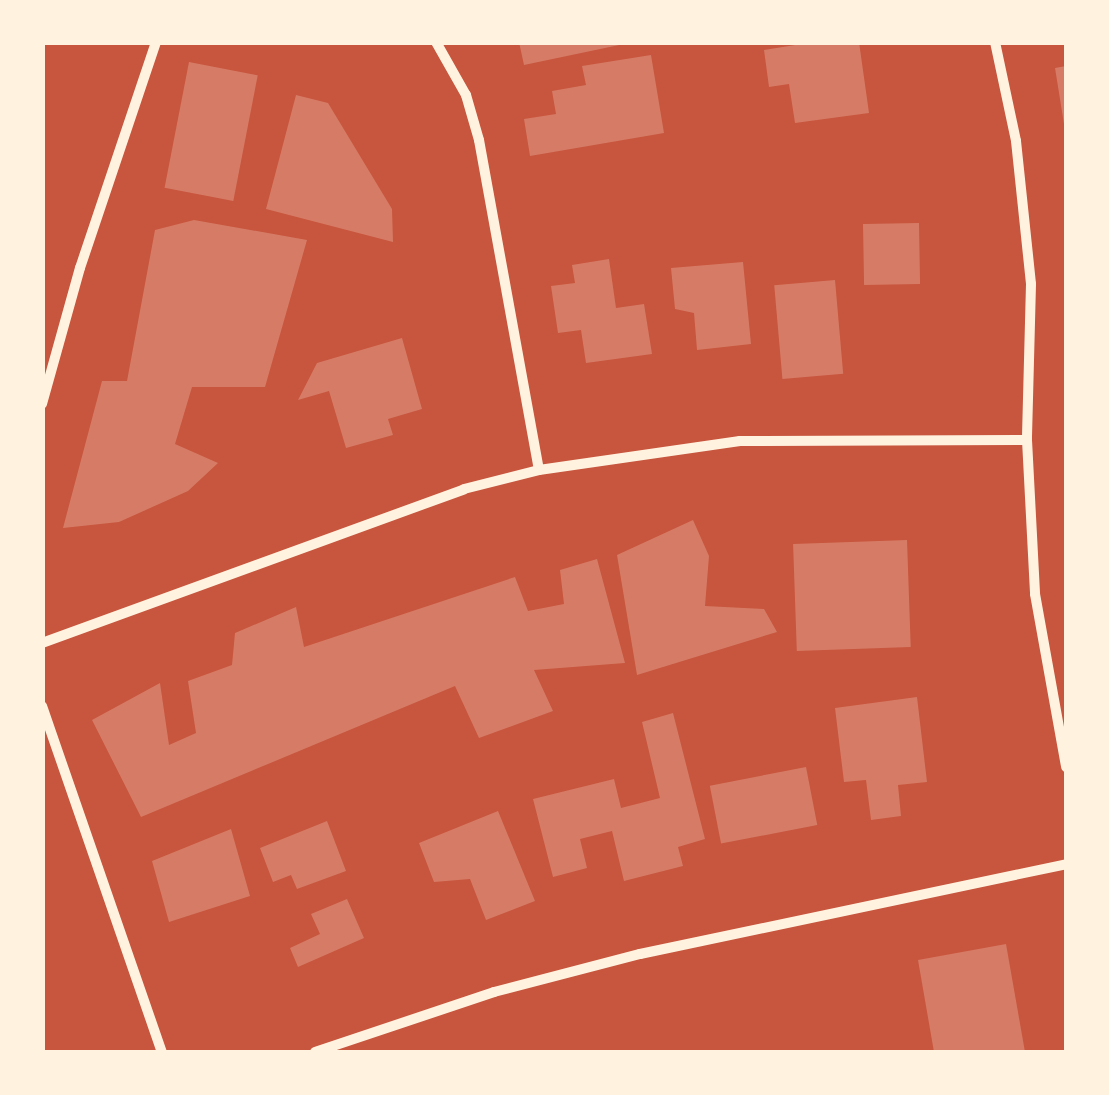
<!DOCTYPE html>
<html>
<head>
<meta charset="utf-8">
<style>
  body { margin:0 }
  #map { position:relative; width:1109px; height:1095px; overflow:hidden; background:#c8553d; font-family:"DM Sans",sans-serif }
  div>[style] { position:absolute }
  .building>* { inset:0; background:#d67c66; transform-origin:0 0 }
  .minor>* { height:10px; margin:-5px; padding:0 5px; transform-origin:5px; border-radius:5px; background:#fff3e0 }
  span { translate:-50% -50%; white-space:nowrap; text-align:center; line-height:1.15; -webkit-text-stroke:9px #fff3e0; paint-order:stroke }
  .frame { position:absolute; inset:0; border:45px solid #fff3e0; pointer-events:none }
</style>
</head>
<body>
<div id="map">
  <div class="building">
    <div style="clip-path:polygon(519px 42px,624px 42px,624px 44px,524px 65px)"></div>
    <div style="clip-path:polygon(814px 42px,859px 42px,869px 113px,795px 123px,789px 84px,769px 87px,764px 50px)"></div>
    <div style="clip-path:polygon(651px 55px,664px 133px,530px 156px,524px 119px,556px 114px,552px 91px,586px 85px,582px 66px)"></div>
    <div style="left:189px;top:62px;width:70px;height:128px;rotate:11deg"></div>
    <div style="clip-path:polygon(1066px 66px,1066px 124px,1064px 124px,1055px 68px)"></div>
    <div style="clip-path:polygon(296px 95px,328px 103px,392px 209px,393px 242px,266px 209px)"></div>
    <div style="clip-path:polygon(194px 220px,307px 240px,265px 387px,192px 387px,175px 444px,218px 463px,188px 491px,119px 522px,63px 528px,102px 381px,127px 381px,155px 230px)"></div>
    <div style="left:919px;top:223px;width:61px;height:56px;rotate:89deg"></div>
    <div style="clip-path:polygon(609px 259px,616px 308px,644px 304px,652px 354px,586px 363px,581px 330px,558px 333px,551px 286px,575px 283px,572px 265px)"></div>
    <div style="clip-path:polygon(743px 262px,751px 344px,697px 350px,694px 313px,675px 309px,671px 268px)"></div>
    <div style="left:835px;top:280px;width:94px;height:61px;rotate:85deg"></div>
    <div style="clip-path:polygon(402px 338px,422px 409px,388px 419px,393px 435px,346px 448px,329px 391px,298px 400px,317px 363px)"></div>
    <div style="clip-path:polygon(693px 520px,709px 556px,705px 606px,764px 609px,777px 632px,637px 675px,617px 555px)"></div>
    <div style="left:907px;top:540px;width:107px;height:114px;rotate:88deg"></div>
    <div style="clip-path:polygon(597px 559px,625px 663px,534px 670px,553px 711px,479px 738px,455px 686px,141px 817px,92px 720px,160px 683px,169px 745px,196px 733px,188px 681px,232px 665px,235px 633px,296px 607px,304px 647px,515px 577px,528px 611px,564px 604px,560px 570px)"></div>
    <div style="clip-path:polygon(917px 697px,927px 782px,898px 785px,901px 816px,871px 820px,866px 780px,844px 782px,835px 708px)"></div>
    <div style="clip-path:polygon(673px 713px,705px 839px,678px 847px,683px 866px,624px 881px,612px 831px,580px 839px,587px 868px,553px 877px,533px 799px,614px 779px,621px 808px,660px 798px,642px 722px)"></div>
    <div style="left:806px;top:767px;width:59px;height:98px;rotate:79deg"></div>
    <div style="clip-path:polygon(498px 811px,535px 901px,486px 920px,470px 879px,434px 882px,419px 843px)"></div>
    <div style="clip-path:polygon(327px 821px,346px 871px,297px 889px,291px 875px,273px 882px,260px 848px)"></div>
    <div style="clip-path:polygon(231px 829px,250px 896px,169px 922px,152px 861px)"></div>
    <div style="clip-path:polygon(347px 899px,364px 938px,298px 967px,290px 948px,320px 934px,311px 914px)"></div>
    <div style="clip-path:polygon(1006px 944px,1025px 1052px,934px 1052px,918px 960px)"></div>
  </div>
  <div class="minor">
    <div style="left:436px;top:42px;width:61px;rotate:60.5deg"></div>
    <div style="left:466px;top:95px;width:47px;rotate:73.9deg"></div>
    <div style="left:479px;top:140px;width:335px;rotate:79.7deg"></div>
    <div style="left:995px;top:42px;width:101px;rotate:78deg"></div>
    <div style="left:1016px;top:141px;width:144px;rotate:84deg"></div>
    <div style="left:1031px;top:284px;width:156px;rotate:91.5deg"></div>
    <div style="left:1027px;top:440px;width:154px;rotate:87deg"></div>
    <div style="left:1035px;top:594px;width:176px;rotate:79.8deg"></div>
    <div style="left:42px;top:404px;width:141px;rotate:-74.4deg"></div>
    <div style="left:80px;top:268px;width:238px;rotate:-71.4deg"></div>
    <div style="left:42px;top:643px;width:449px;rotate:-20deg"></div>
    <div style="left:464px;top:489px;width:77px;rotate:-14.2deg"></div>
    <div style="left:539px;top:470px;width:203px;rotate:-8.2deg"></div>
    <div style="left:740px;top:441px;width:287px;rotate:-0.2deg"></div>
    <div style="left:42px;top:706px;width:366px;rotate:70.9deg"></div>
    <div style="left:315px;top:1052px;width:189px;rotate:-18.5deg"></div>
    <div style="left:494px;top:992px;width:151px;rotate:-14.6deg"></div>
    <div style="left:640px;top:954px;width:435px;rotate:-11.9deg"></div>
  </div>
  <div class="frame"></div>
</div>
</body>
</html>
